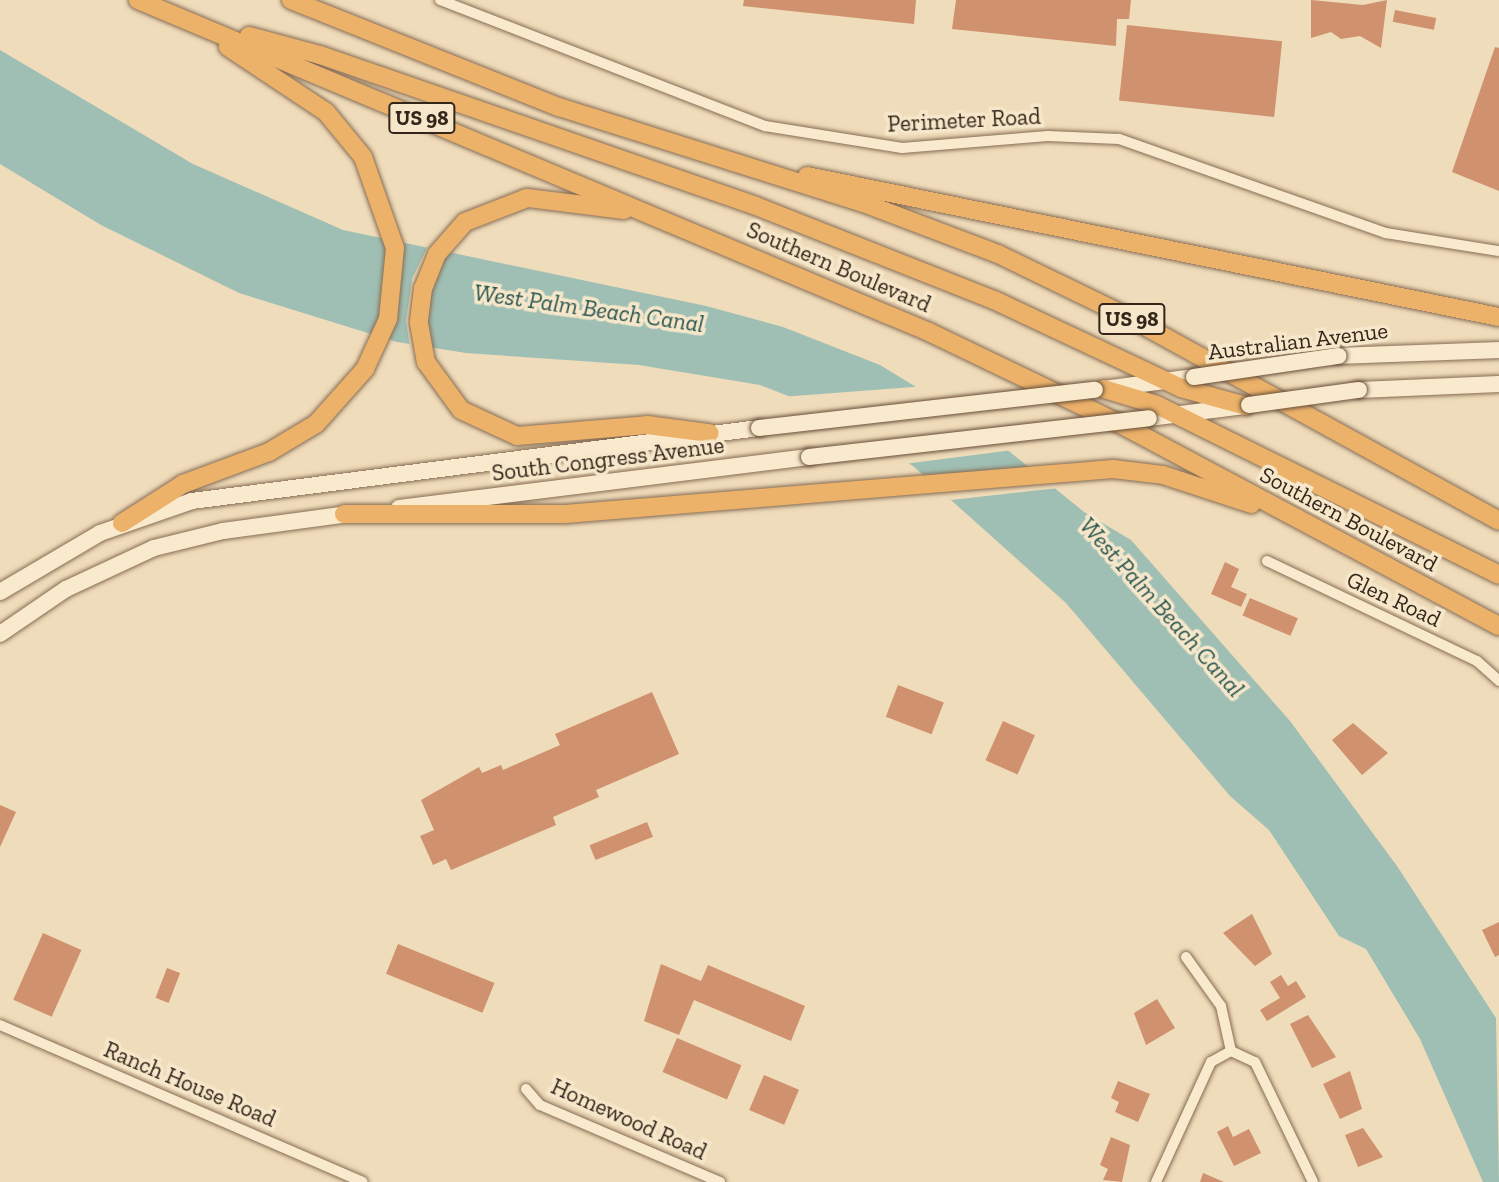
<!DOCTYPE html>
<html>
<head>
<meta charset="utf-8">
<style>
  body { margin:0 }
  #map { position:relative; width:1499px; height:1182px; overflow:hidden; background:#efdcba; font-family:"Zilla Slab",serif }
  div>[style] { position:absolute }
  .water>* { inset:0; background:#9fbfb4 }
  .pier>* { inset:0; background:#efdcba }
  .building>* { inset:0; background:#cf916e; transform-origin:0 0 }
  .roads { filter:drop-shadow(0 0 2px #866c54) drop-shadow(0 0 2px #866c54) }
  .minor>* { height:10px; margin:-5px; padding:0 5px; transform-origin:5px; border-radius:5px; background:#faeacd }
  .secondary>* { height:16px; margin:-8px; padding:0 8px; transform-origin:8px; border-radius:8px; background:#faeacd }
  .trunk>* { height:18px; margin:-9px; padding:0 9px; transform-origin:9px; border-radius:9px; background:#ecb26a }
  .bridges { filter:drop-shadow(0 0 2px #674d38) drop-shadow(0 0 2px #674d38) }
  .secondary-bridge>* { height:16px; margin:-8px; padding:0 8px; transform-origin:8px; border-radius:8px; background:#faeacd }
  span { translate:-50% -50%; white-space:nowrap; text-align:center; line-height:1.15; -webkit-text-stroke:7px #f6e7ca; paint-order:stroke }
  .shield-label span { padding:2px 5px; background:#f6e7ca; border:2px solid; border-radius:5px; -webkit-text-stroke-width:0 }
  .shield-label { font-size:21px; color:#34251a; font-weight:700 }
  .street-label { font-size:23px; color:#34251a }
  .water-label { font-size:24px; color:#285550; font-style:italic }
</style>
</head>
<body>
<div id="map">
  <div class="water">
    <div style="clip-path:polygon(0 50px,193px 164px,343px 230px,706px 306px,783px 327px,880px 365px,972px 421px,1084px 512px,1131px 540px,1290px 721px,1397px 866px,1496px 1018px,1499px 1182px,1483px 1182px,1420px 1039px,1366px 949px,1339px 936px,1269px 830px,1230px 796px,1066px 603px,913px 466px,814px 406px,760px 385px,639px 365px,466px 353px,397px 342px,239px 293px,101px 225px,0 164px)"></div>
  </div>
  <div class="pier">
    <div style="clip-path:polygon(427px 248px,445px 252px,425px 307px,430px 351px,410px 347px,406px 321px,412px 279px)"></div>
    <div style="clip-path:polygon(926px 386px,1013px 450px,904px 464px,781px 397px)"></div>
    <div style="clip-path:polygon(1033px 467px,1059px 488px,951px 500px,924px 479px)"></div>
  </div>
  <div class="building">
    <div style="clip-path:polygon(744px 0,916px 0,914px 24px,743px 6px)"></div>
    <div style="clip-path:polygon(956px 0,1131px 0,1129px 19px,1117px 19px,1116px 46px,952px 29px)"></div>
    <div style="clip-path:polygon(1311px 0,1363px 5px,1387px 0,1381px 48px,1360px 36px,1341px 39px,1331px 32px,1311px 38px)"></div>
    <div style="left:1395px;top:10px;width:42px;height:12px;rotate:11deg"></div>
    <div style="left:1127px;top:25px;width:156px;height:76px;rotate:6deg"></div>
    <div style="clip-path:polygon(1495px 47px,1499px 48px,1499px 191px,1452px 172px)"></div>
    <div style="clip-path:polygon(1225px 562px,1239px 569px,1231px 587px,1247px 594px,1241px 607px,1211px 594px)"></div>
    <div style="left:1250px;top:598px;width:52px;height:19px;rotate:23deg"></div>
    <div style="left:898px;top:685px;width:49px;height:34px;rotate:21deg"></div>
    <div style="clip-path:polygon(652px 692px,679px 754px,596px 790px,599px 797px,553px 817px,556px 825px,451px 870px,446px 859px,433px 865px,420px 836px,434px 830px,421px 800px,479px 767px,482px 773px,501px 765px,503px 770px,560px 745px,555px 734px)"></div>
    <div style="left:1003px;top:721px;width:35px;height:43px;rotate:24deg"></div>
    <div style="clip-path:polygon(1353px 723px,1388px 753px,1362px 775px,1332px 740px)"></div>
    <div style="clip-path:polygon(0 805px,16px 812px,0 847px)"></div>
    <div style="left:647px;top:822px;width:16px;height:62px;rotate:68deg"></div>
    <div style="clip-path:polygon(1252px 914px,1272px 954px,1255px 966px,1223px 933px)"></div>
    <div style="clip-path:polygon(1499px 922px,1499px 955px,1495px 957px,1482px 930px)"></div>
    <div style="left:43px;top:933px;width:42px;height:73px;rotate:24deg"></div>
    <div style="left:398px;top:944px;width:104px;height:32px;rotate:22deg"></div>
    <div style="clip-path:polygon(661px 964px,701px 981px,708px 965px,805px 1006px,791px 1041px,694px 1000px,679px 1035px,644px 1021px)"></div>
    <div style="left:167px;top:968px;width:14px;height:32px;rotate:21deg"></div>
    <div style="clip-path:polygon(1281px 975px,1288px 986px,1296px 981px,1306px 997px,1267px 1021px,1260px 1010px,1280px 998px,1270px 982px)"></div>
    <div style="clip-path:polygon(1157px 999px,1175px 1028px,1146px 1045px,1134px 1013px)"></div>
    <div style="clip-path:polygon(1308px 1015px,1336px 1057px,1312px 1068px,1290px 1024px)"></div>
    <div style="left:677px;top:1038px;width:70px;height:37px;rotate:23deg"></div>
    <div style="clip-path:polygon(1350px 1071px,1362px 1109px,1340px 1119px,1323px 1084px)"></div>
    <div style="left:764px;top:1075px;width:38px;height:38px;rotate:23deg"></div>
    <div style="clip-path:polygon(1118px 1081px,1150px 1094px,1138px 1122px,1115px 1112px,1119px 1102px,1111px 1098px)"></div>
    <div style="clip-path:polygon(1228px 1126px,1233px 1137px,1249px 1129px,1261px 1153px,1234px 1166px,1217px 1132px)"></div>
    <div style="clip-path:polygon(1363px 1128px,1383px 1157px,1358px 1167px,1345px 1135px)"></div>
    <div style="clip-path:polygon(1111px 1137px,1130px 1145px,1122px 1182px,1103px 1180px,1108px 1169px,1100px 1165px)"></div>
    <div style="clip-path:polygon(1203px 1173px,1224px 1182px,1200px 1182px)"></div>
  </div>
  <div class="roads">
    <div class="minor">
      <div style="left:440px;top:0;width:349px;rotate:21.2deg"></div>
      <div style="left:765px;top:126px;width:139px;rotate:9.1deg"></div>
      <div style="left:902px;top:148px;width:146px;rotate:-4.7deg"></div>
      <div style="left:1048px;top:136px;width:71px;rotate:2.4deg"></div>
      <div style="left:1119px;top:139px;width:283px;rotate:19.4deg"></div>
      <div style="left:1386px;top:233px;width:114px;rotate:9.1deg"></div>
      <div style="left:1267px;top:561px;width:233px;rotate:25.5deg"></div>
      <div style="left:1477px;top:661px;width:30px;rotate:42deg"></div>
      <div style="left:1186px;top:957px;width:60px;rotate:54.5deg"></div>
      <div style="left:1221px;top:1006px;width:46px;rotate:77.5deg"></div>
      <div style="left:1231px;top:1051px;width:26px;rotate:25deg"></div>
      <div style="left:1255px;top:1062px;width:133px;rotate:64.2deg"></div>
      <div style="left:0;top:1025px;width:395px;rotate:23.4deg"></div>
      <div style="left:526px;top:1089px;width:21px;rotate:49deg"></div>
      <div style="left:540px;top:1105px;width:196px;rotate:23.2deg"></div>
      <div style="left:1156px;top:1182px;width:132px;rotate:-65.4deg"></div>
      <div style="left:1211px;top:1062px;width:23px;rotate:-29deg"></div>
    </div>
    <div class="secondary">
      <div style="left:1338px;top:356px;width:161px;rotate:-2.1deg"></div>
      <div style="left:1104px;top:389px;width:91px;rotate:-7.6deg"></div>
      <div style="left:1359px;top:390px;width:140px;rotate:-2.5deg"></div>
      <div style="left:1149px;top:418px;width:96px;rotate:-7.2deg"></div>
      <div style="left:399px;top:508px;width:413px;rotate:-7.1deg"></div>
      <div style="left:0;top:592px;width:116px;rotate:-30.5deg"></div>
      <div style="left:100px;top:533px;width:97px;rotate:-19.2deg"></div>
      <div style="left:192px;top:501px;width:572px;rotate:-7.34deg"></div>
      <div style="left:0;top:634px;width:80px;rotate:-34.3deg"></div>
      <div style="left:66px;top:589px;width:97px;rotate:-25deg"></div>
      <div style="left:154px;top:548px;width:71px;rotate:-13.8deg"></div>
      <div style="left:223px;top:531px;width:134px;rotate:-7.7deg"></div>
    </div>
    <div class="trunk">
      <div style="left:138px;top:0;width:858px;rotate:22.77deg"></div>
      <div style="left:929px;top:332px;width:219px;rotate:25.7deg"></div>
      <div style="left:1126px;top:427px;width:423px;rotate:28.1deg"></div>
      <div style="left:291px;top:0;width:289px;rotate:21.8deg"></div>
      <div style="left:559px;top:107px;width:317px;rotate:17.5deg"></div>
      <div style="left:861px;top:202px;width:147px;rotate:20.8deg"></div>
      <div style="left:998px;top:254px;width:147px;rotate:25.9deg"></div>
      <div style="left:1130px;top:318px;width:421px;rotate:28.8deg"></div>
      <div style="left:249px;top:36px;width:73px;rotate:15deg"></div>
      <div style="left:320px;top:55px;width:461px;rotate:19.1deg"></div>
      <div style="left:756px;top:206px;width:256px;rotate:21.6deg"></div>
      <div style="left:994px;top:300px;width:207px;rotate:25.2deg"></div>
      <div style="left:1181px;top:388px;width:67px;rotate:15.5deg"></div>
      <div style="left:807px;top:176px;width:706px;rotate:11.52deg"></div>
      <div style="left:624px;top:210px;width:98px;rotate:-172.9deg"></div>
      <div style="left:527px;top:198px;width:66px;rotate:158.8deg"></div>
      <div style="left:465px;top:222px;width:43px;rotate:131.2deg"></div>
      <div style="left:437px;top:254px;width:37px;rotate:112deg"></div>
      <div style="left:423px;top:288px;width:35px;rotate:97deg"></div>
      <div style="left:419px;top:323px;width:40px;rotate:80deg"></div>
      <div style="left:426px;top:362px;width:59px;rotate:53.9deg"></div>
      <div style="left:461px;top:410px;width:62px;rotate:24.9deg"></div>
      <div style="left:517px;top:436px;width:130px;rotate:-4.8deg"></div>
      <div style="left:647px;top:425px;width:63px;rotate:7.4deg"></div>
      <div style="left:1104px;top:389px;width:55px;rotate:16.8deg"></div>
      <div style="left:1157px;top:405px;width:382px;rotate:26.4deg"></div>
      <div style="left:344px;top:514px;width:221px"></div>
      <div style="left:565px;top:514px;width:550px;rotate:-4.69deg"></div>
      <div style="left:1113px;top:469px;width:50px;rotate:6.8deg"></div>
      <div style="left:1163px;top:475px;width:93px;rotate:18.2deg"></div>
      <div style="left:122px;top:523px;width:72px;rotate:-32.6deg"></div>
      <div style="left:183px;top:484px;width:92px;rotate:-20.4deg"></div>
      <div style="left:269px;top:452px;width:55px;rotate:-30.8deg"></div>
      <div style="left:316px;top:424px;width:74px;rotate:-48.3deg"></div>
      <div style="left:365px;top:369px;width:55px;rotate:-65.3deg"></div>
      <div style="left:388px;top:319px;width:71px;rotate:-84.4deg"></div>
      <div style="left:395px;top:248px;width:96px;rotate:-109.4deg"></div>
      <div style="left:363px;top:157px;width:58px;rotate:-129.4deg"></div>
      <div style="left:326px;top:112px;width:118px;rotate:-146.4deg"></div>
    </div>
  </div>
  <div class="bridges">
    <div class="secondary-bridge">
      <div style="left:1194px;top:377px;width:146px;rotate:-8.3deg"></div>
      <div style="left:1249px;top:405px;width:111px;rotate:-7.8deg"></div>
      <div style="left:759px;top:428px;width:338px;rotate:-6.5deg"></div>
      <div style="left:809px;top:457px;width:342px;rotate:-6.5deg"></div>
    </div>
  </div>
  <div class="shield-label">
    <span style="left:422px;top:118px">US 98</span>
    <span style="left:1132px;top:319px">US 98</span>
  </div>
  <div class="street-label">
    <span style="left:964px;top:120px;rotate:-3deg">Perimeter Road</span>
    <span style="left:839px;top:267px;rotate:23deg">Southern Boulevard</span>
    <span style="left:1298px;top:341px;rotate:-7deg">Australian Avenue</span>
    <span style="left:608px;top:459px;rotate:-7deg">South Congress Avenue</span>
    <span style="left:1349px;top:519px;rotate:28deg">Southern Boulevard</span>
    <span style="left:1394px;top:599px;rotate:25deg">Glen Road</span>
    <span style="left:190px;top:1084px;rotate:23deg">Ranch House Road</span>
    <span style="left:629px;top:1119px;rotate:24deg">Homewood Road</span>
  </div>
  <div class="water-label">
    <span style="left:589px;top:308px;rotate:8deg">West Palm Beach Canal</span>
    <span style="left:1162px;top:607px;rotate:48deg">West Palm Beach Canal</span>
  </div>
</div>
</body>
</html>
